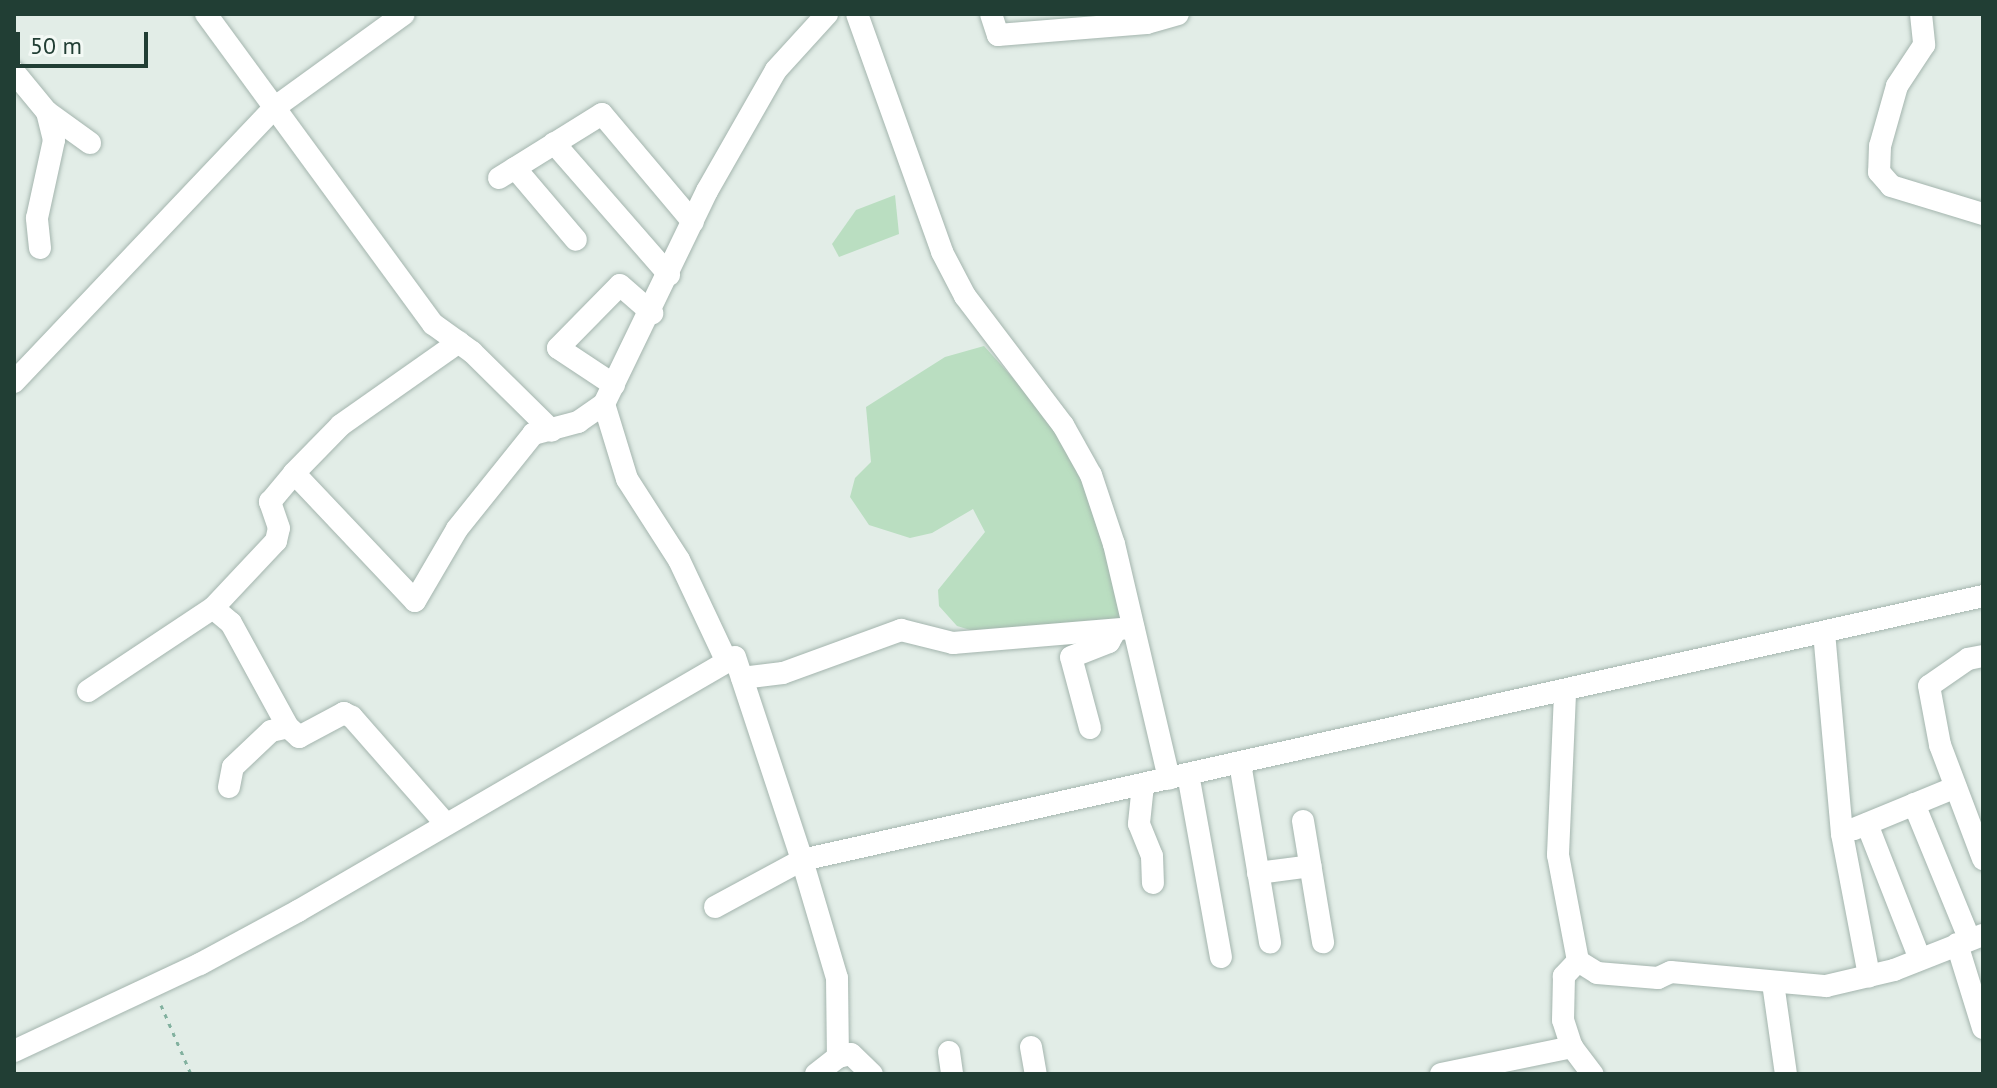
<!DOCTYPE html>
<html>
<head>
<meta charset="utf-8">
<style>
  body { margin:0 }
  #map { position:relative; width:1997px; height:1088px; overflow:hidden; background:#e2ede7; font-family:"PT Sans",sans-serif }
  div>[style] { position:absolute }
  .green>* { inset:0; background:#badec1 }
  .path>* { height:3px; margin-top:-1.5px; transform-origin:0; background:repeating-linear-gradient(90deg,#82b19f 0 4px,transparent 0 10px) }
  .roads { filter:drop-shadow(0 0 2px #a4b5ae) drop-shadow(0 0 2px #a4b5ae) }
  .minor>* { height:22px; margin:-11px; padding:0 11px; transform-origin:11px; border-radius:11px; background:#fff }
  span { translate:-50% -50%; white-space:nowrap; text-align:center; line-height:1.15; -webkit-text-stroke:6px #f3f9f5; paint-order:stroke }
  .frame { position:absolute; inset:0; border:16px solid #213e34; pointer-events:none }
  .scale { position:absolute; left:16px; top:32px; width:132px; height:36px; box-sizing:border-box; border:4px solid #213e34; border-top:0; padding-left:10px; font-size:24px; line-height:28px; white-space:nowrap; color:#213e34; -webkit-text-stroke:6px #f3f9f5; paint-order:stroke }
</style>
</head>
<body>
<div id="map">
  <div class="green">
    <div style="clip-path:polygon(895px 195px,899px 234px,839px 257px,832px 244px,856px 210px)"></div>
    <div style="clip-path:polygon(984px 346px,1059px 429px,1087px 482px,1123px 622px,984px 634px,957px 626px,939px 606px,938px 590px,985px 532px,973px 509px,932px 533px,910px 538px,869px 525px,850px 497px,855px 478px,871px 462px,866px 407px,945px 357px)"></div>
  </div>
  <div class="path">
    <div style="left:161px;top:1005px;width:75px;rotate:66.5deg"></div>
  </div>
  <div class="roads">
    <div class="minor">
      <div style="left:206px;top:14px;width:384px;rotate:53.8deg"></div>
      <div style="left:433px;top:324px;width:48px;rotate:35.7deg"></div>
      <div style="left:472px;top:352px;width:112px;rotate:44.6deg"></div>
      <div style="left:857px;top:14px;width:253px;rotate:70.3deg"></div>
      <div style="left:942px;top:252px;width:50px;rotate:62.4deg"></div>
      <div style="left:965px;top:296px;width:162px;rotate:52.8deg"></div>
      <div style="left:1063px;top:425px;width:57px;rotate:60.8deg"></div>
      <div style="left:1091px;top:475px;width:73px;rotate:71.6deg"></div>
      <div style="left:1114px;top:544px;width:241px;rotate:76.8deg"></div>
      <div style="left:991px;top:14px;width:22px;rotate:72deg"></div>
      <div style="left:998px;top:35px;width:149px;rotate:-4.6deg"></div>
      <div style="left:1147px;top:23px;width:32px;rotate:-16deg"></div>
      <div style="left:1921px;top:14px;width:31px;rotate:84deg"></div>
      <div style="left:1924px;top:45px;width:49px;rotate:123.4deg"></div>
      <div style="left:1897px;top:86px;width:62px;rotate:105.8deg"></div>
      <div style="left:1880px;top:146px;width:26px;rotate:92deg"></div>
      <div style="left:1879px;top:172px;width:18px;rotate:49deg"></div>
      <div style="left:1891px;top:186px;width:96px;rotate:16.9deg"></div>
      <div style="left:14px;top:72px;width:52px;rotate:50.5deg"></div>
      <div style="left:47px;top:112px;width:53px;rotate:35.8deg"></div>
      <div style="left:554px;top:143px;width:175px;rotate:48.9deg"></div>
      <div style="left:515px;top:168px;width:94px;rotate:49.7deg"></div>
      <div style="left:499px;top:178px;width:121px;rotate:-31.9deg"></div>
      <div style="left:602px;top:114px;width:141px;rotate:49.9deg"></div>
      <div style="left:40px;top:248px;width:30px;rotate:-96deg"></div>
      <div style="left:37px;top:218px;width:80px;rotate:-77.7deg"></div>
      <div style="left:54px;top:140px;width:29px;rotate:-104deg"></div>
      <div style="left:14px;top:382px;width:378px;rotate:-46.5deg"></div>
      <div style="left:274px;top:108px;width:160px;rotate:-35.9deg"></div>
      <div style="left:614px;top:385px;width:67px;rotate:-146.5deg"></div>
      <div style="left:558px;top:348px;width:88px;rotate:-45.5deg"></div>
      <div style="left:620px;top:285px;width:43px;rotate:41.2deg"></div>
      <div style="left:294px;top:473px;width:176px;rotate:46.6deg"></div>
      <div style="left:415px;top:601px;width:83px;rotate:-59.7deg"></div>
      <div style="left:457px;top:529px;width:122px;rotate:-51.3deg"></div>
      <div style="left:533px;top:434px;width:47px;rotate:-14.9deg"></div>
      <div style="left:578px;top:422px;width:32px;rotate:-35deg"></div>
      <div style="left:213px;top:608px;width:23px;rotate:40deg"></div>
      <div style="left:231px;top:623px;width:119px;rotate:61.3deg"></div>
      <div style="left:288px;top:727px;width:15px;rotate:42deg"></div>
      <div style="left:299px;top:737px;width:51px;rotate:-28.1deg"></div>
      <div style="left:344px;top:713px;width:9px;rotate:27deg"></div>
      <div style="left:352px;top:717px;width:142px;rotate:48.7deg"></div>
      <div style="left:1824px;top:632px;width:203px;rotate:84.9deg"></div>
      <div style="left:1842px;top:834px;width:145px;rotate:79.2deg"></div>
      <div style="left:1983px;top:656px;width:15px;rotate:169deg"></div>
      <div style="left:1968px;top:659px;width:47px;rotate:145.3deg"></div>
      <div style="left:1929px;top:686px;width:60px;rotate:79.4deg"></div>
      <div style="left:1940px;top:745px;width:122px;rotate:69.3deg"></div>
      <div style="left:727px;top:662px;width:113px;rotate:-115.2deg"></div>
      <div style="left:679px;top:560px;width:96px;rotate:-122.7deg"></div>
      <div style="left:627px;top:479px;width:78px;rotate:-107deg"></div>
      <div style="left:604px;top:404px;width:237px;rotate:-64.2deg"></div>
      <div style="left:707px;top:191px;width:139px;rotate:-60.3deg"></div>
      <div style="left:776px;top:70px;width:76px;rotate:-47.7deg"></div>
      <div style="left:742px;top:678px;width:41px;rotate:-7deg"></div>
      <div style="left:783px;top:673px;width:126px;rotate:-20deg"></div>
      <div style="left:901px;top:630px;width:54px;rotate:14deg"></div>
      <div style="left:953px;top:643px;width:181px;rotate:-4.8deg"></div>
      <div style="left:88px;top:691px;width:150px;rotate:-33.6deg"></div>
      <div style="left:213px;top:608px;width:92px;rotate:-46.8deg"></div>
      <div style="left:276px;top:541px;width:13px;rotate:-77deg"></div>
      <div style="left:279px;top:528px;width:28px;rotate:-109deg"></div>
      <div style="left:270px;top:502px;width:38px;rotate:-50deg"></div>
      <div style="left:294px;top:473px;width:67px;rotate:-45.6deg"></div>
      <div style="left:341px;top:425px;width:144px;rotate:-35.1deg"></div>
      <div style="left:1565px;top:694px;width:161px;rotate:92.5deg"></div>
      <div style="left:1558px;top:855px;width:108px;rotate:79.3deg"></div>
      <div style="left:1578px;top:961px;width:22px;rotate:32deg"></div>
      <div style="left:1597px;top:973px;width:61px;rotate:4.7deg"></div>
      <div style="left:1658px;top:978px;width:14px;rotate:-25deg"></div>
      <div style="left:1671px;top:972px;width:156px;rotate:5.2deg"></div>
      <div style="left:1826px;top:986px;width:70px;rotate:-13.2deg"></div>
      <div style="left:1894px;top:970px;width:96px;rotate:-21.5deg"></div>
      <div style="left:1090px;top:728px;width:73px;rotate:-105deg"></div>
      <div style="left:1071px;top:657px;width:41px;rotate:-21.5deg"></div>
      <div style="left:1109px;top:642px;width:13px;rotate:-61deg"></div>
      <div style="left:1240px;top:763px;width:182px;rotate:80.5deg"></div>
      <div style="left:1188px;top:774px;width:186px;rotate:79.8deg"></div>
      <div style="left:1143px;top:785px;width:39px;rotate:96deg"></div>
      <div style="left:1139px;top:824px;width:35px;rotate:68deg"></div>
      <div style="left:1152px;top:856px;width:27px;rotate:88deg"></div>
      <div style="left:229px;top:787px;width:20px;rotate:-79deg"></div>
      <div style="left:233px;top:767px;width:52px;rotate:-43.5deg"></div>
      <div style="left:271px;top:731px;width:17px;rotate:-13deg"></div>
      <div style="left:1914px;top:804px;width:145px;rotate:67.7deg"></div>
      <div style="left:1303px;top:821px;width:123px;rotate:80.6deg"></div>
      <div style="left:1867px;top:824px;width:145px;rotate:68.6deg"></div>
      <div style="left:1854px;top:829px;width:110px;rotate:-22.4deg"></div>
      <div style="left:1258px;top:873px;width:53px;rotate:-7.5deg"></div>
      <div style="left:715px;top:907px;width:99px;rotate:-28.4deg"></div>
      <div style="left:802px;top:860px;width:123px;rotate:73.5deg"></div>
      <div style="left:837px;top:978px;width:79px;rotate:89.3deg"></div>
      <div style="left:838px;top:1057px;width:28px;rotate:142deg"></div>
      <div style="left:1957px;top:944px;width:88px;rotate:72.8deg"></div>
      <div style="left:1578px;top:961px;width:21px;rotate:133deg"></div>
      <div style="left:1564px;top:976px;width:44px;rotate:91.3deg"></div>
      <div style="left:1563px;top:1020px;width:28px;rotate:72deg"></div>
      <div style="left:1572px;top:1047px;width:34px;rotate:53deg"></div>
      <div style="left:1773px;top:983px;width:92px;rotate:81.9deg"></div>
      <div style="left:1031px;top:1047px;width:27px;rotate:80deg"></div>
      <div style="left:14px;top:1051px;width:205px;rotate:-25.1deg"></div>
      <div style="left:200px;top:964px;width:111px;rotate:-28.4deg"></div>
      <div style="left:298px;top:911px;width:505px;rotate:-30.17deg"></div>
      <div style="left:735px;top:657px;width:214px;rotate:71.7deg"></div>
      <div style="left:802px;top:860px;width:1210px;rotate:-12.6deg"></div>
      <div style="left:949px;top:1052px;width:22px;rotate:82deg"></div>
      <div style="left:838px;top:1057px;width:13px;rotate:-13deg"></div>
      <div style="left:851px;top:1054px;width:29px;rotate:44deg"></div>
      <div style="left:1441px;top:1074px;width:134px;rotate:-11.6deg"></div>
    </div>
  </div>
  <div class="frame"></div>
  <div class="scale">50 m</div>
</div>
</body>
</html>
